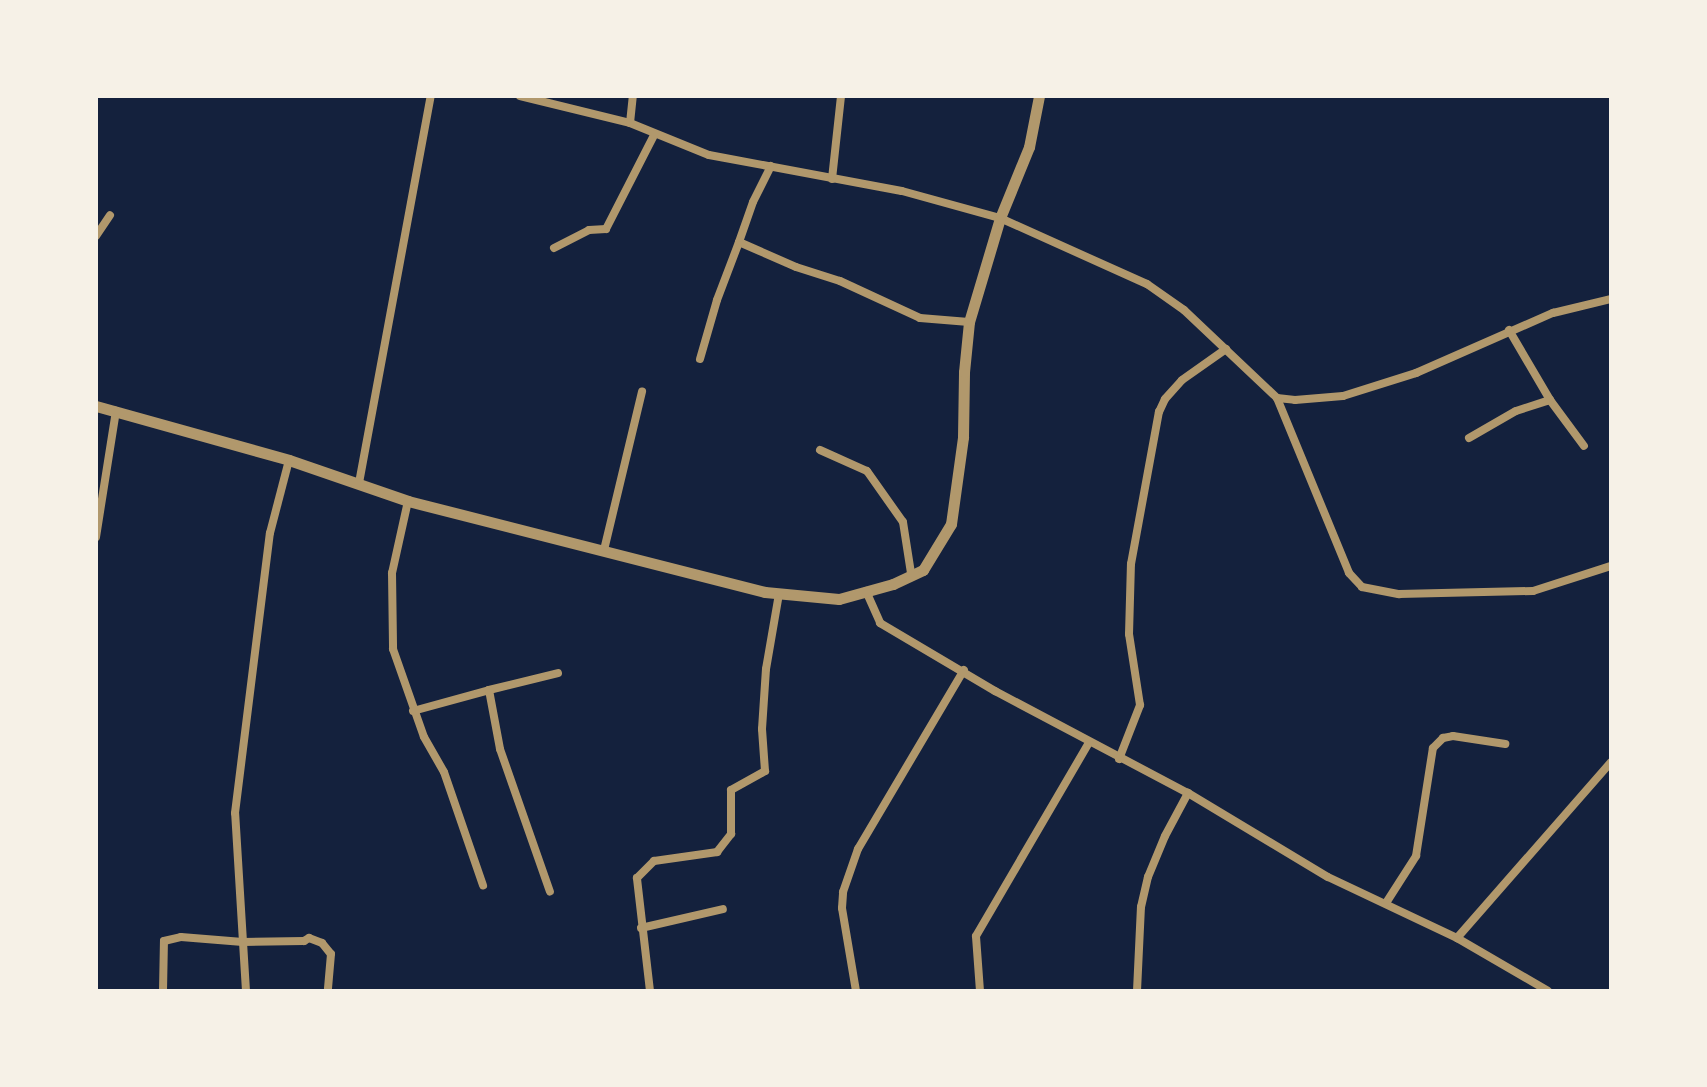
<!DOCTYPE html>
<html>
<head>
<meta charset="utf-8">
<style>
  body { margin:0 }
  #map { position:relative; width:1707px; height:1087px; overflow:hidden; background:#14213d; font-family:"Space Grotesk",sans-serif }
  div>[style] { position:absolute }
  .minor>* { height:8px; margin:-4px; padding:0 4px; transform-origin:4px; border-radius:4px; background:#b1986c }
  .tertiary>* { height:11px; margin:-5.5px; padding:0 5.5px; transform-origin:5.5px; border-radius:5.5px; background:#b1986c }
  span { translate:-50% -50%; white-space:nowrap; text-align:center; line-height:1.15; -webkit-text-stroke:7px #f6f1e7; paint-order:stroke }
  .frame { position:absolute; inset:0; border:98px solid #f6f1e7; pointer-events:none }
</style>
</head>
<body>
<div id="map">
  <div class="minor">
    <div style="left:520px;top:96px;width:113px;rotate:13.8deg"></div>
    <div style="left:630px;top:123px;width:85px;rotate:22.1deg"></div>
    <div style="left:709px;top:155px;width:196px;rotate:10.6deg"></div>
    <div style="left:902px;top:191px;width:102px;rotate:15.4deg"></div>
    <div style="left:1000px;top:218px;width:161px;rotate:24.2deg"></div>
    <div style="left:1147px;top:284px;width:45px;rotate:35.1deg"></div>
    <div style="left:1184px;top:310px;width:128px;rotate:43.4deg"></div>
    <div style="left:1277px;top:398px;width:18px;rotate:6deg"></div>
    <div style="left:1295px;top:400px;width:48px;rotate:-4.8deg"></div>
    <div style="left:1343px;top:396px;width:77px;rotate:-17.5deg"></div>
    <div style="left:1416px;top:373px;width:150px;rotate:-23.7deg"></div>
    <div style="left:1553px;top:313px;width:60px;rotate:-13.6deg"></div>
    <div style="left:630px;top:123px;width:27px;rotate:-84deg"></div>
    <div style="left:771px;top:166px;width:40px;rotate:116.6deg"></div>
    <div style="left:753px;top:202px;width:42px;rotate:109.3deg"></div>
    <div style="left:739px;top:242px;width:62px;rotate:23.7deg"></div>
    <div style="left:796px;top:267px;width:46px;rotate:17.7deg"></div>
    <div style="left:840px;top:281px;width:88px;rotate:24.8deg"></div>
    <div style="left:920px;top:318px;width:49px;rotate:4.7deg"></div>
    <div style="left:832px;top:179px;width:83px;rotate:-83.8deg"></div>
    <div style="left:96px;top:236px;width:25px;rotate:-56deg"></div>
    <div style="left:554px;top:248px;width:39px;rotate:-27deg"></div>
    <div style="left:589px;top:230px;width:17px;rotate:-3deg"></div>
    <div style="left:606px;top:229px;width:106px;rotate:-62.9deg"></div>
    <div style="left:1509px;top:330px;width:81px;rotate:59.6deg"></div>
    <div style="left:1550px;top:400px;width:57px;rotate:53.5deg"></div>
    <div style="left:700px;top:359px;width:61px;rotate:-73.9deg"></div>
    <div style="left:717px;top:300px;width:62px;rotate:-69.2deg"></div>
    <div style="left:1277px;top:398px;width:189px;rotate:67.6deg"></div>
    <div style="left:1349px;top:573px;width:19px;rotate:47deg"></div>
    <div style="left:1362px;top:587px;width:38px;rotate:11deg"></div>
    <div style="left:1399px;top:594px;width:134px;rotate:-1.3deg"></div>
    <div style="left:1533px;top:591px;width:82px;rotate:-17.8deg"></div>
    <div style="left:1469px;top:438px;width:54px;rotate:-29.9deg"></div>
    <div style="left:1516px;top:411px;width:36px;rotate:-18deg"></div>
    <div style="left:820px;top:450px;width:51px;rotate:24.1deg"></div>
    <div style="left:867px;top:471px;width:62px;rotate:54.8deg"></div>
    <div style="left:903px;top:522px;width:52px;rotate:81.1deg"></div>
    <div style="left:359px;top:483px;width:394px;rotate:-79.5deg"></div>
    <div style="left:408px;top:501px;width:74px;rotate:102.5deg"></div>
    <div style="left:392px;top:573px;width:76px;rotate:89.2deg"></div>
    <div style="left:393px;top:649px;width:93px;rotate:70.6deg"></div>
    <div style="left:424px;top:737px;width:40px;rotate:60.3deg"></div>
    <div style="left:444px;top:772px;width:120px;rotate:71deg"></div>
    <div style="left:96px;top:537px;width:128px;rotate:-81deg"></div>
    <div style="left:604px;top:550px;width:163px;rotate:-76.5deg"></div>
    <div style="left:866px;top:591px;width:35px;rotate:66deg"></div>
    <div style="left:880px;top:623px;width:134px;rotate:30.6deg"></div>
    <div style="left:995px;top:691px;width:218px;rotate:27.9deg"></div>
    <div style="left:1188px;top:793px;width:163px;rotate:31deg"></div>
    <div style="left:1328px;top:877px;width:143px;rotate:25.3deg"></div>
    <div style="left:1457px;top:938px;width:105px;rotate:30.2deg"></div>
    <div style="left:489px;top:690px;width:71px;rotate:-13.8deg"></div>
    <div style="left:413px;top:711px;width:79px;rotate:-15.4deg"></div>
    <div style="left:489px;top:690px;width:60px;rotate:79.4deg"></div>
    <div style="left:500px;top:749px;width:151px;rotate:70.7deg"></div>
    <div style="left:1119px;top:759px;width:58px;rotate:-68.7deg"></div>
    <div style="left:1140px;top:705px;width:72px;rotate:-98.8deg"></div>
    <div style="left:1129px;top:634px;width:70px;rotate:-88.4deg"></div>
    <div style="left:1131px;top:564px;width:155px;rotate:-79.6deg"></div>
    <div style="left:1159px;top:412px;width:14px;rotate:-65deg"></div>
    <div style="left:1165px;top:399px;width:25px;rotate:-48deg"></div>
    <div style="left:1182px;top:380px;width:54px;rotate:-35.2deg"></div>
    <div style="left:1386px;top:903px;width:56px;rotate:-57.4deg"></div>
    <div style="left:1416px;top:856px;width:109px;rotate:-81.1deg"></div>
    <div style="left:1433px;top:748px;width:14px;rotate:-45deg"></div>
    <div style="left:1443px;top:738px;width:10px;rotate:-11deg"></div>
    <div style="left:1453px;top:736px;width:53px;rotate:8.7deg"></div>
    <div style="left:641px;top:928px;width:84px;rotate:-13deg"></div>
    <div style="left:1457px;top:938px;width:234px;rotate:-48.8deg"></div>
    <div style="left:163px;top:991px;width:50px;rotate:-88.9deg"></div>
    <div style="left:164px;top:941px;width:17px;rotate:-13deg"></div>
    <div style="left:181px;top:937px;width:62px;rotate:4.6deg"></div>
    <div style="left:243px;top:942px;width:61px;rotate:-0.9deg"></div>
    <div style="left:304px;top:941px;width:6px;rotate:-31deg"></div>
    <div style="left:309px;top:938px;width:14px;rotate:21deg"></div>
    <div style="left:322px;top:943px;width:14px;rotate:51deg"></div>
    <div style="left:331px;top:954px;width:37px;rotate:95deg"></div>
    <div style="left:246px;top:991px;width:178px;rotate:-93.5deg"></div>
    <div style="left:235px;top:813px;width:282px;rotate:-82.9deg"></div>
    <div style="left:270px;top:533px;width:75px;rotate:-75.4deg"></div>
    <div style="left:650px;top:991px;width:114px;rotate:-96.6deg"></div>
    <div style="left:637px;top:878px;width:24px;rotate:-45deg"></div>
    <div style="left:654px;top:861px;width:64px;rotate:-8.1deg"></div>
    <div style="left:717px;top:852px;width:23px;rotate:-52deg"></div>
    <div style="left:731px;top:834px;width:44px;rotate:-90deg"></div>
    <div style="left:731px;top:790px;width:39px;rotate:-29deg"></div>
    <div style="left:765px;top:771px;width:42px;rotate:-94.1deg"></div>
    <div style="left:762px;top:729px;width:60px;rotate:-86.2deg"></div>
    <div style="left:766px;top:669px;width:76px;rotate:-80.2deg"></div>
    <div style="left:856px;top:991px;width:84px;rotate:-99.6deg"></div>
    <div style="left:842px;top:908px;width:16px;rotate:-86deg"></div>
    <div style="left:843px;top:892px;width:46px;rotate:-70.8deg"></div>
    <div style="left:858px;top:849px;width:208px;rotate:-59.4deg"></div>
    <div style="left:980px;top:991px;width:55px;rotate:-94.2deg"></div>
    <div style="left:976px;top:936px;width:224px;rotate:-59.7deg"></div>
    <div style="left:1137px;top:991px;width:84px;rotate:-87.3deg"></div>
    <div style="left:1141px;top:907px;width:31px;rotate:-77deg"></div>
    <div style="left:1148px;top:877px;width:44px;rotate:-67.5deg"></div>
    <div style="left:1165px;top:836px;width:49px;rotate:-61.9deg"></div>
  </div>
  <div class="tertiary">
    <div style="left:96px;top:406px;width:200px;rotate:15.6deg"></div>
    <div style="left:289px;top:460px;width:126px;rotate:19deg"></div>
    <div style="left:408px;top:501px;width:368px;rotate:14.3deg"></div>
    <div style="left:765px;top:592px;width:74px;rotate:5.4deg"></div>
    <div style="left:839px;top:599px;width:56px;rotate:-15.5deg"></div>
    <div style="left:893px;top:584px;width:33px;rotate:-25deg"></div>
    <div style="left:923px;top:570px;width:54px;rotate:-58.7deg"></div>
    <div style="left:951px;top:524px;width:88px;rotate:-82.1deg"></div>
    <div style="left:963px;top:437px;width:65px;rotate:-89.1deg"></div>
    <div style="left:964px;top:372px;width:50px;rotate:-84.3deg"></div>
    <div style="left:969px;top:322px;width:109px;rotate:-73.4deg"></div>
    <div style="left:1000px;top:218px;width:77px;rotate:-67.8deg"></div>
    <div style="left:1029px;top:147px;width:52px;rotate:-78.9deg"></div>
  </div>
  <div class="frame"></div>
</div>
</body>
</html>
